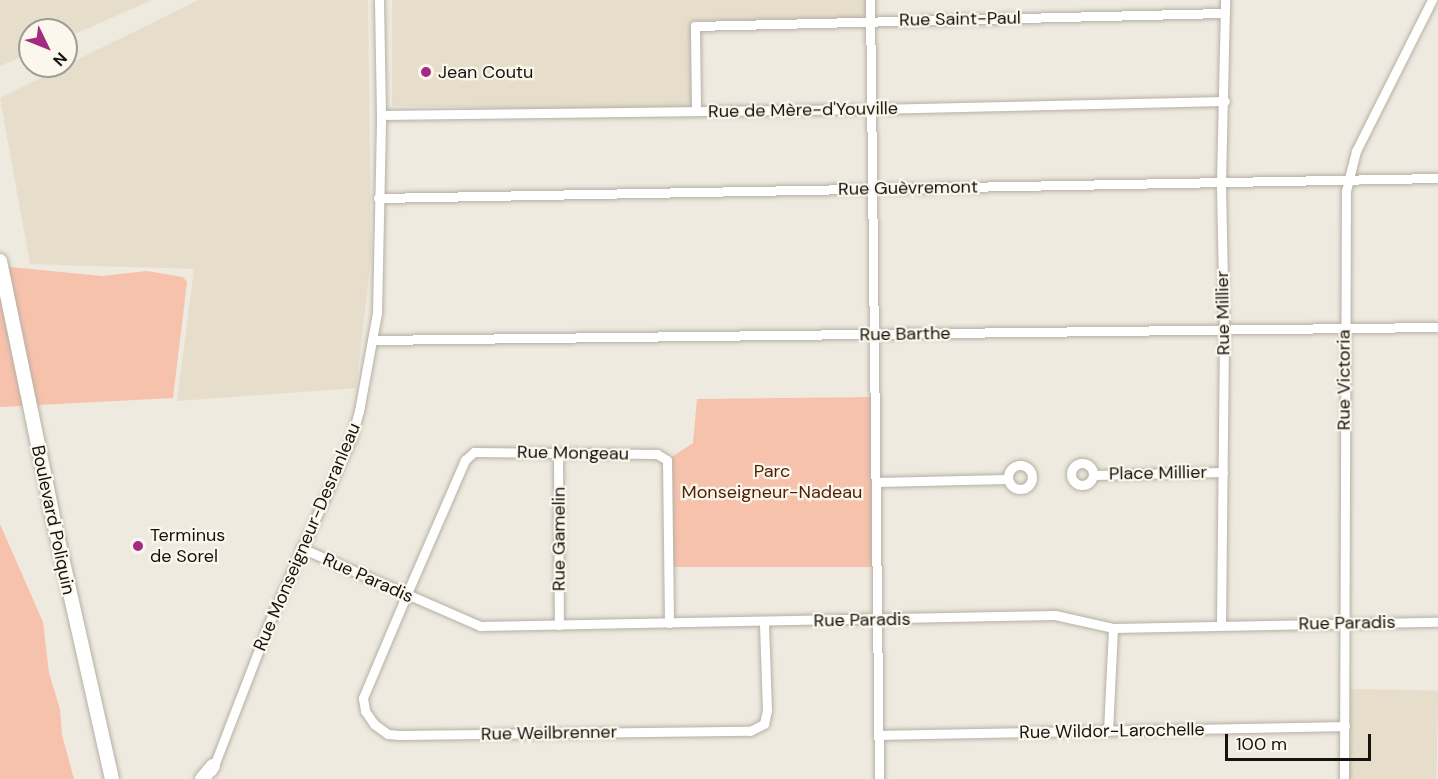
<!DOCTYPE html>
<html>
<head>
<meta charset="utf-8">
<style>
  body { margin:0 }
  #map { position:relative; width:1438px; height:779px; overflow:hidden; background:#efeadf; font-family:"DM Sans",sans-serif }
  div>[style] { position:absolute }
  .built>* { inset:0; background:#e6decb; transform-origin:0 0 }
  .green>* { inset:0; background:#f7c2ac }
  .roads { filter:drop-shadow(0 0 2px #b5b0a5) drop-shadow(0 0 2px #b5b0a5) }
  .street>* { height:9px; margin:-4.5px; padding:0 4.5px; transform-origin:4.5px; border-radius:4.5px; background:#fff }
  .street>.ring { margin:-4.5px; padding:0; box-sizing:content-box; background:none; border:9px solid #fff; border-radius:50% }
  .secondary>* { height:14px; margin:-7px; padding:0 7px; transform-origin:7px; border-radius:7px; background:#fff }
  .dots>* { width:16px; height:16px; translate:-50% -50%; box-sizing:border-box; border:3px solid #fcf7ec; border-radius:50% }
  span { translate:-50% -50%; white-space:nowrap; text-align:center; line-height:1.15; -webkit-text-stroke:4.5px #fcf7ec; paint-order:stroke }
  .street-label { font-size:18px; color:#14130f }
  .poi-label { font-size:18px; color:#14130f }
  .left { translate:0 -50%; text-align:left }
  .park-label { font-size:18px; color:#4e1d04 }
  .north { position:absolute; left:18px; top:18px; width:60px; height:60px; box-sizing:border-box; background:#fcf7ec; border:2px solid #9f9c94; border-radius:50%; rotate:133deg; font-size:16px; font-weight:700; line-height:24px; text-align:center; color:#14130f }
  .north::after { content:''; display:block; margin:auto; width:21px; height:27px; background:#a32b82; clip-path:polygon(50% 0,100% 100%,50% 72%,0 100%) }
  .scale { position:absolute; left:1225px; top:734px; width:146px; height:27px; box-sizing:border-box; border:3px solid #14130f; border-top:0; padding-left:8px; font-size:18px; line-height:21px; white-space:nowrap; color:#14130f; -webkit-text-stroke:4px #fcf7ec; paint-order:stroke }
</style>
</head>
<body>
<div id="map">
  <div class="built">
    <div style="clip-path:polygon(0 0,152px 0,66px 38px,66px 30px,30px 30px,30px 53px,0 66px)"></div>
    <div style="clip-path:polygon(198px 0,368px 0,371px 257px,356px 388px,177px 401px,194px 269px,30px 264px,0 98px)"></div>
    <div style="clip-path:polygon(392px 0,870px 0,871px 21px,695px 26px,696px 111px,392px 106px)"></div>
    <div style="left:1350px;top:689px;width:88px;height:90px;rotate:1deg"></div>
  </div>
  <div class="green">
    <div style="clip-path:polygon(0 266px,102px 276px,147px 271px,183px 277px,187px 282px,173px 398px,0 407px)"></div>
    <div style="clip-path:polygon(875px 397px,877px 567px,669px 567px,667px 460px,693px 443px,697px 399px)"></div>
    <div style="clip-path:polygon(0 524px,43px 622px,49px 673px,60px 709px,62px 735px,74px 779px,0 779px)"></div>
  </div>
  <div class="roads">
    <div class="street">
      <div style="left:870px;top:0;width:779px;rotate:89.34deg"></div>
      <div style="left:696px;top:111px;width:85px;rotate:-90.7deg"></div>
      <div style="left:695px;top:26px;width:530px;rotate:-1.41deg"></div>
      <div style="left:381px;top:115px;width:490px;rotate:-0.7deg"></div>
      <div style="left:871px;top:109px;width:354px;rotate:-1.3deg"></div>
      <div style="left:378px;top:198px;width:1060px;rotate:-1.08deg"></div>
      <div style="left:372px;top:340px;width:1066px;rotate:-0.7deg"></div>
      <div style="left:558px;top:453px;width:172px;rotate:89.7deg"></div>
      <div class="ring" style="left:1071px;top:463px;width:13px;height:13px"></div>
      <div class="ring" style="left:1008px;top:465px;width:15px;height:15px"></div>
      <div style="left:1094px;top:475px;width:129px;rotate:-1.3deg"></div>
      <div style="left:876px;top:482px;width:132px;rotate:-1.3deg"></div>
      <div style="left:301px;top:548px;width:195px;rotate:23.5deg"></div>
      <div style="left:480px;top:626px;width:575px;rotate:-1.1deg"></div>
      <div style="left:1055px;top:615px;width:59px;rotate:12.6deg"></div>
      <div style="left:1113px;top:628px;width:325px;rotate:-1.1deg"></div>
      <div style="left:669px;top:623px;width:163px;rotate:-90.7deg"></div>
      <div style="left:667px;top:460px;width:12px;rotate:-149deg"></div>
      <div style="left:657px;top:454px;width:183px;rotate:-179.4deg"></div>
      <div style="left:474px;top:452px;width:12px;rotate:138deg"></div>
      <div style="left:465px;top:460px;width:148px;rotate:113.5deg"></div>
      <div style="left:406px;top:596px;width:111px;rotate:112.9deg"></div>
      <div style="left:363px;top:698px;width:13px;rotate:81deg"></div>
      <div style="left:365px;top:711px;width:16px;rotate:55deg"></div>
      <div style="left:374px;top:724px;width:17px;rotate:36deg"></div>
      <div style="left:388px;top:734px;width:11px;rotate:5deg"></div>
      <div style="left:399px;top:735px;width:351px;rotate:-0.7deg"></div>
      <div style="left:750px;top:731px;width:16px;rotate:-27deg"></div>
      <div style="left:764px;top:724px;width:14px;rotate:-78deg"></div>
      <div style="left:767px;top:710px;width:88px;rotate:-92deg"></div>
      <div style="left:1221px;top:625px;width:295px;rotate:-89.4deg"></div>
      <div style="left:1224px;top:330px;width:148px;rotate:-91.2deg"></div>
      <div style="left:1221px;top:182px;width:182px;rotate:-88.7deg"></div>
      <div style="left:1108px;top:731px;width:103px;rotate:-87.2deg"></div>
      <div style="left:879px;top:735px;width:466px;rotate:-1.1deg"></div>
      <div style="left:212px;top:771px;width:159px;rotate:-68.9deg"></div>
      <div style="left:269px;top:623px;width:201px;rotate:-66deg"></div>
      <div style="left:351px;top:439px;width:29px;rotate:-74deg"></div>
      <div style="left:359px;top:411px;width:100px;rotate:-79.6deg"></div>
      <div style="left:377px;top:313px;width:198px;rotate:-88.8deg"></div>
      <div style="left:381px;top:115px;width:115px;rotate:-91deg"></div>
      <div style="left:1344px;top:779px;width:588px;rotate:-89.81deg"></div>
      <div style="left:1346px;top:191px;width:41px;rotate:-76deg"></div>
      <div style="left:1356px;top:151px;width:169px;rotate:-63.3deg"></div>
    </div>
    <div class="secondary">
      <div style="left:0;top:261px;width:257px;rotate:78.3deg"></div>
      <div style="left:52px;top:513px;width:273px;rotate:77.3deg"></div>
      <div style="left:202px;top:779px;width:17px;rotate:-50deg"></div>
    </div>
  </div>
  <div class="dots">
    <div style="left:426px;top:72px;background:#a32b82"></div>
    <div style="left:138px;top:546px;background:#a32b82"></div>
  </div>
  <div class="street-label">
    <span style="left:960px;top:19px;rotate:-1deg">Rue Saint-Paul</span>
    <span style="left:803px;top:110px;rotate:-1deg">Rue de Mère-d'Youville</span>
    <span style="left:908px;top:188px;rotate:-1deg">Rue Guèvremont</span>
    <span style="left:1223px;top:313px;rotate:-91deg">Rue Millier</span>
    <span style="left:905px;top:334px;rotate:-1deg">Rue Barthe</span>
    <span style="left:1344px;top:380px;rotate:-90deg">Rue Victoria</span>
    <span style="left:573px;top:453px;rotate:1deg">Rue Mongeau</span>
    <span style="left:1158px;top:473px;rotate:-1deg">Place Millier</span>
    <span style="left:53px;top:520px;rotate:78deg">Boulevard Poliquin</span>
    <span style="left:307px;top:537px;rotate:-67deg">Rue Monseigneur-Desranleau</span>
    <span style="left:559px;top:539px;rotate:-90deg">Rue Gamelin</span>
    <span style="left:368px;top:578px;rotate:24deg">Rue Paradis</span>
    <span style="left:862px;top:620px;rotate:-1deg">Rue Paradis</span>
    <span style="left:1347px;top:623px;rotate:-1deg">Rue Paradis</span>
    <span style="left:1112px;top:731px;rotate:-1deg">Rue Wildor-Larochelle</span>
    <span style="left:549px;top:733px;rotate:-1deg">Rue Weilbrenner</span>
  </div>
  <div class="poi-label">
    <span class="left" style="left:438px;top:72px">Jean Coutu</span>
    <span class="left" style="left:150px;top:546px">Terminus<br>de Sorel</span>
  </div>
  <div class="park-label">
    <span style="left:772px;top:482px">Parc<br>Monseigneur-Nadeau</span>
  </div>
  <div class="north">N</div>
  <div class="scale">100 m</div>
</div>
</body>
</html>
